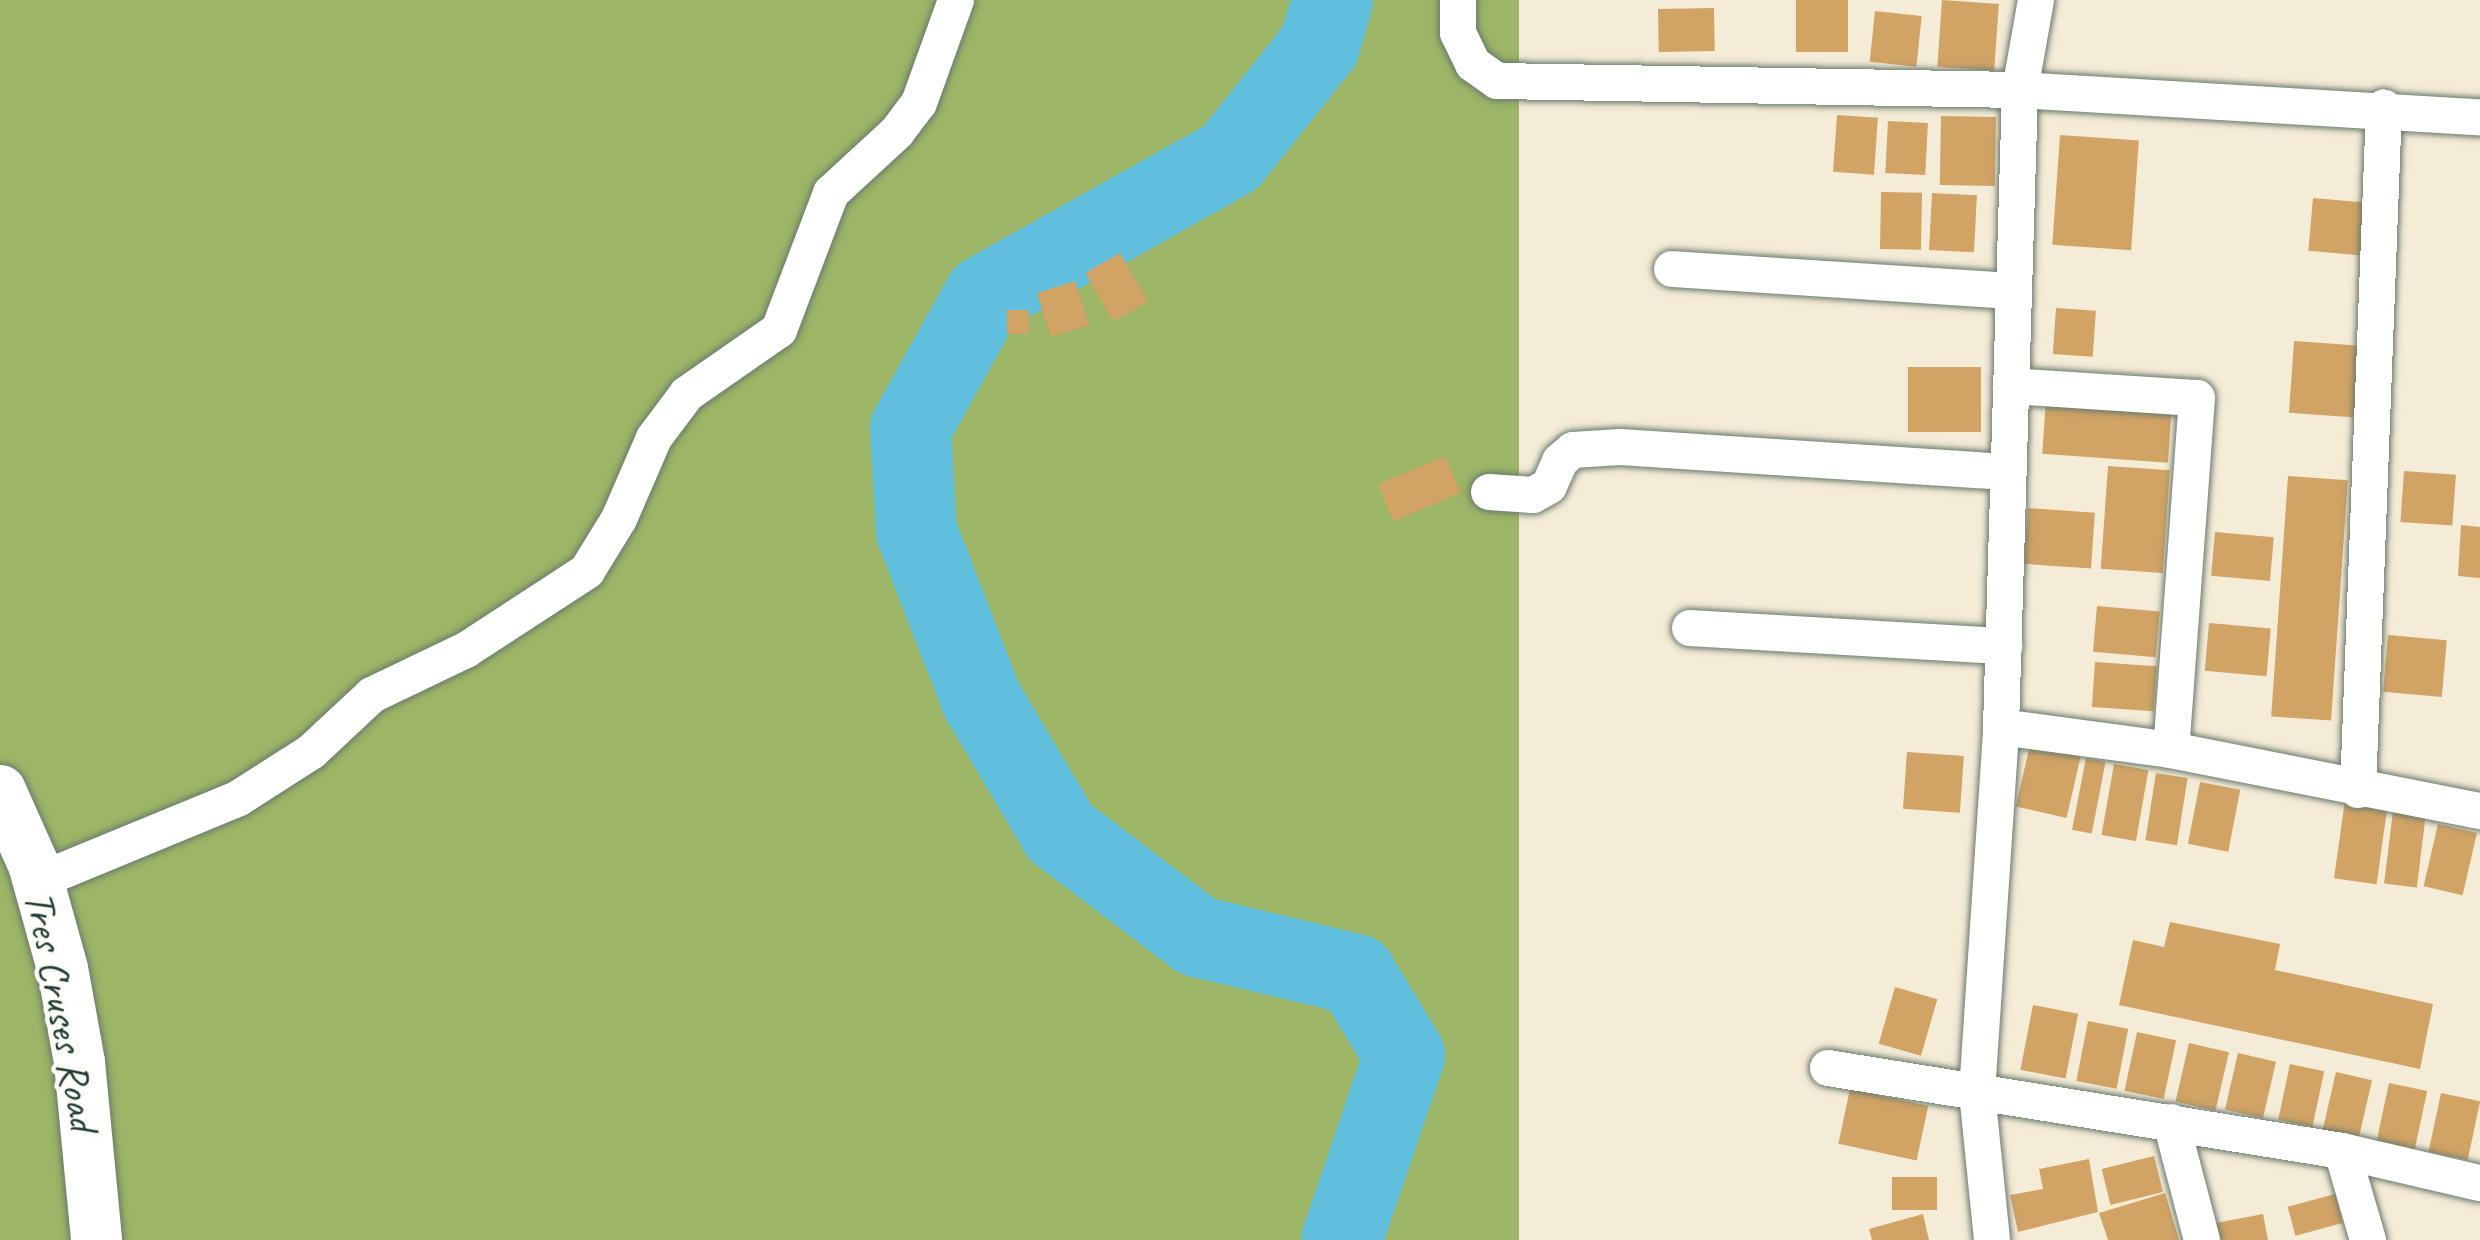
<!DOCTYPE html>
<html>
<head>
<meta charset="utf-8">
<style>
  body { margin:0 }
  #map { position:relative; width:2480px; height:1240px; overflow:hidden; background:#f5ecd7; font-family:Caveat,sans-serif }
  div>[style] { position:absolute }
  .forest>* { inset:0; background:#9cb566; transform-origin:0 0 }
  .river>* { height:81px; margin:-40.5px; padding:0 40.5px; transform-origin:40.5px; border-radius:40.5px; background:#5fbfdd }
  .building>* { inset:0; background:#d1a365; transform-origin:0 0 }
  .roads { filter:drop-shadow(0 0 3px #6a7a6d) drop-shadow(0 0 3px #6a7a6d) }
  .street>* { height:36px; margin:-18px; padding:0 18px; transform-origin:18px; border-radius:18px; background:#fff }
  .secondary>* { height:51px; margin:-25.5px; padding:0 25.5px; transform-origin:25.5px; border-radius:25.5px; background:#fff }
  span { translate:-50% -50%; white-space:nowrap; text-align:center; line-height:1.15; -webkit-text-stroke:9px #fdfcf7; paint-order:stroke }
  .street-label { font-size:42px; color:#1f3d34 }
</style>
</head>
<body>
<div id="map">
  <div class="forest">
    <div style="left:0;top:0;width:1519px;height:1240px"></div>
  </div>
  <div class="river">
    <div style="left:1332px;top:0;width:47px;rotate:106.1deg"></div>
    <div style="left:1319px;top:45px;width:143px;rotate:128.5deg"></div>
    <div style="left:1230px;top:157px;width:282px;rotate:150.7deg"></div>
    <div style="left:984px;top:295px;width:152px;rotate:119.1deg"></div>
    <div style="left:910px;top:428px;width:103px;rotate:86.7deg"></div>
    <div style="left:916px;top:531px;width:180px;rotate:68.8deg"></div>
    <div style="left:981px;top:699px;width:155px;rotate:59.3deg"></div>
    <div style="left:1060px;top:832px;width:172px;rotate:37.2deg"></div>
    <div style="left:1197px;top:936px;width:163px;rotate:13.5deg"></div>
    <div style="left:1355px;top:974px;width:95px;rotate:58.8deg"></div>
    <div style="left:1404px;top:1055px;width:195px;rotate:108.8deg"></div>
  </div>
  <div class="building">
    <div style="left:1796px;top:0;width:52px;height:52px"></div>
    <div style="left:1942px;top:0;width:57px;height:67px;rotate:4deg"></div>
    <div style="left:1714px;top:8px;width:43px;height:56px;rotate:89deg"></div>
    <div style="left:1875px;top:11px;width:47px;height:51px;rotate:6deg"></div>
    <div style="left:1837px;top:115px;width:41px;height:57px;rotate:4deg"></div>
    <div style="left:1941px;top:116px;width:55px;height:69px;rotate:1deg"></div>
    <div style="left:1888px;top:121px;width:40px;height:52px;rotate:3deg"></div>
    <div style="left:2060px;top:135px;width:79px;height:110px;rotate:4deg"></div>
    <div style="left:1881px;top:192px;width:41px;height:57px;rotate:1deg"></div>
    <div style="left:1932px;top:193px;width:45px;height:57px;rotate:3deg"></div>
    <div style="left:2313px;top:198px;width:54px;height:53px;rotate:5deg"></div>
    <div style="left:1120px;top:253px;width:56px;height:40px;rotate:60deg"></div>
    <div style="left:1075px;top:281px;width:46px;height:40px;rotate:72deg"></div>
    <div style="left:2056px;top:308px;width:40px;height:46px;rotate:4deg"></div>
    <div style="left:1007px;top:310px;width:22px;height:24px"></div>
    <div style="left:2294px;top:341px;width:67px;height:72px;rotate:4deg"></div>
    <div style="left:1908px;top:367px;width:73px;height:65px"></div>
    <div style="left:2046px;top:400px;width:126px;height:54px;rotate:4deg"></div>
    <div style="left:1445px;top:456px;width:40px;height:73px;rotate:67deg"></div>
    <div style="left:2108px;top:466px;width:62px;height:103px;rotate:4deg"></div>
    <div style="left:2404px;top:471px;width:52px;height:51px;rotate:4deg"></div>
    <div style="left:2288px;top:476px;width:60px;height:241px;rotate:4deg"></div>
    <div style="left:2028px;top:508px;width:67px;height:56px;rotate:4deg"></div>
    <div style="clip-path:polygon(2461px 525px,2480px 527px,2480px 578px,2458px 576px)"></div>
    <div style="left:2215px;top:532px;width:59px;height:44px;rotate:5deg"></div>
    <div style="left:2097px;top:606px;width:63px;height:46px;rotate:5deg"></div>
    <div style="left:2209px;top:623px;width:62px;height:48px;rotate:5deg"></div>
    <div style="left:2388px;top:635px;width:59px;height:57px;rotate:5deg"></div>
    <div style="left:2095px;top:662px;width:62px;height:45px;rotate:4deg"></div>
    <div style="left:2030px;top:745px;width:52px;height:63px;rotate:13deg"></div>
    <div style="left:1907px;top:752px;width:57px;height:57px;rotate:4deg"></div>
    <div style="left:2086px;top:758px;width:20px;height:73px;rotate:11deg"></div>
    <div style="left:2114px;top:764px;width:35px;height:72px;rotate:10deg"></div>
    <div style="left:2156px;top:773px;width:32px;height:68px;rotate:9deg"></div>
    <div style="left:2200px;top:782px;width:41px;height:63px;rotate:11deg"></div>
    <div style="left:2345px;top:800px;width:43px;height:79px;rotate:8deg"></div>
    <div style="left:2393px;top:811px;width:33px;height:73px;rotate:7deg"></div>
    <div style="left:2438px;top:824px;width:40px;height:64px;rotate:13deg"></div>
    <div style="clip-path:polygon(2170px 922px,2280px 944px,2275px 970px,2433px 1004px,2420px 1069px,2119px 1005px,2133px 940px,2164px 947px)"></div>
    <div style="left:1895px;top:987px;width:44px;height:59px;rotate:16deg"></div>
    <div style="left:2033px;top:1005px;width:46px;height:66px;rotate:11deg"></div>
    <div style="left:2088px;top:1021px;width:41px;height:61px;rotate:11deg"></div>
    <div style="left:2137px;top:1032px;width:40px;height:60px;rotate:12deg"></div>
    <div style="left:2189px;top:1043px;width:41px;height:60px;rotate:13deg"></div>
    <div style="left:2238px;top:1053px;width:39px;height:58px;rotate:13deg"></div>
    <div style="left:2290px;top:1064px;width:35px;height:57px;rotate:12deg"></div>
    <div style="left:2336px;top:1072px;width:37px;height:62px;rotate:13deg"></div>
    <div style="left:2389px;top:1083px;width:39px;height:59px;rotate:12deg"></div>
    <div style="left:1850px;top:1089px;width:80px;height:56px;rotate:12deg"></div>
    <div style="left:2441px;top:1093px;width:40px;height:60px;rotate:12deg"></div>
    <div style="left:2154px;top:1156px;width:37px;height:54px;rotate:76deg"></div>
    <div style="clip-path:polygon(2089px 1159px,2098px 1212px,2018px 1232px,2010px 1195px,2043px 1189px,2039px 1169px)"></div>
    <div style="left:1892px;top:1177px;width:45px;height:33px"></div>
    <div style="clip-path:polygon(2165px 1193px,2179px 1240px,2108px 1240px,2099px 1213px)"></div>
    <div style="left:2335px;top:1194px;width:30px;height:49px;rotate:75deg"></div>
    <div style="clip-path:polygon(1923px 1214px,1929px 1240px,1872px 1240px,1869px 1229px)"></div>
    <div style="clip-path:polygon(2263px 1214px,2268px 1240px,2214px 1240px,2211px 1224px)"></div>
  </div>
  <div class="roads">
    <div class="street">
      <div style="left:1458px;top:0;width:33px;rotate:90deg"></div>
      <div style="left:1458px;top:33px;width:34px;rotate:64deg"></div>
      <div style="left:1473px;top:64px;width:29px;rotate:35deg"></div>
      <div style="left:1497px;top:81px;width:523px;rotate:0.99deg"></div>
      <div style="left:2020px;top:90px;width:461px;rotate:3.4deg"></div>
      <div style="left:1672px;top:269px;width:342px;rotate:3.7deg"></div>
      <div style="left:2011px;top:386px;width:186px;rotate:3.7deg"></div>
      <div style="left:2197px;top:398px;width:353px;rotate:94.2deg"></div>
      <div style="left:1489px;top:492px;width:44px;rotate:3.9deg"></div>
      <div style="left:1533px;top:495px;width:18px;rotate:-29deg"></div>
      <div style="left:1549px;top:486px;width:27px;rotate:-66deg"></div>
      <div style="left:1560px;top:461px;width:17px;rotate:-40deg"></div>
      <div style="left:1573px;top:450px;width:47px;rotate:-3.7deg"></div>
      <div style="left:1620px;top:447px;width:386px;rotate:3.7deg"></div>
      <div style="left:1690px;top:628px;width:315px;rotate:3.3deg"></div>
      <div style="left:2001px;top:727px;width:172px;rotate:7.7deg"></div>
      <div style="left:2171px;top:750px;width:315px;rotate:11.2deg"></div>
      <div style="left:2358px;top:790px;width:683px;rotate:-87.82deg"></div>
      <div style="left:38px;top:881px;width:217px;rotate:-22.4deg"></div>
      <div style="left:239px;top:798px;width:85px;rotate:-32.6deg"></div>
      <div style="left:311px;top:752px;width:83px;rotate:-43.1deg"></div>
      <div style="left:372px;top:695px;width:104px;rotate:-25.6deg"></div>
      <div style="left:466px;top:650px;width:145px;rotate:-33.1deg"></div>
      <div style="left:587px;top:571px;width:61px;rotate:-58.4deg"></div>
      <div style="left:619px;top:519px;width:88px;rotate:-66.6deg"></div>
      <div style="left:654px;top:438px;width:55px;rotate:-53.1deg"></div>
      <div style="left:687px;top:394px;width:112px;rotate:-34.8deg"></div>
      <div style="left:779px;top:330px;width:147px;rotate:-69.2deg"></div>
      <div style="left:831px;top:193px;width:90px;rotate:-42.7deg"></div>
      <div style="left:897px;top:132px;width:36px;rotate:-53deg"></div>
      <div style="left:919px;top:103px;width:109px;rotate:-70.2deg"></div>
      <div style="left:1828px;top:1068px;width:521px;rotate:9.17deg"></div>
      <div style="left:2342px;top:1151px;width:142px;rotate:13.1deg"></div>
      <div style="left:2171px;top:1122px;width:122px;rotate:75.3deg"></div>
      <div style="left:2342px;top:1151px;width:93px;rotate:73.7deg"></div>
      <div style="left:1992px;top:1240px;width:148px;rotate:-95.8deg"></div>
      <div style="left:1977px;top:1093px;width:367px;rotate:-86.2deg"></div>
      <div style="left:2001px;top:727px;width:637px;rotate:-88.29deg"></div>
      <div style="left:2020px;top:90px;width:91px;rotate:-79.9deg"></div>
    </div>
    <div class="secondary">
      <div style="left:0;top:790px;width:81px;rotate:66deg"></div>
      <div style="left:33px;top:864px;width:108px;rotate:74.4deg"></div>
      <div style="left:62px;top:968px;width:96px;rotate:79.7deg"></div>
      <div style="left:79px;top:1062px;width:179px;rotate:84.5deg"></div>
    </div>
  </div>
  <div class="street-label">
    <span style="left:61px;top:1011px;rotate:79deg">Tres Cruses Road</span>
  </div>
</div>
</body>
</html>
